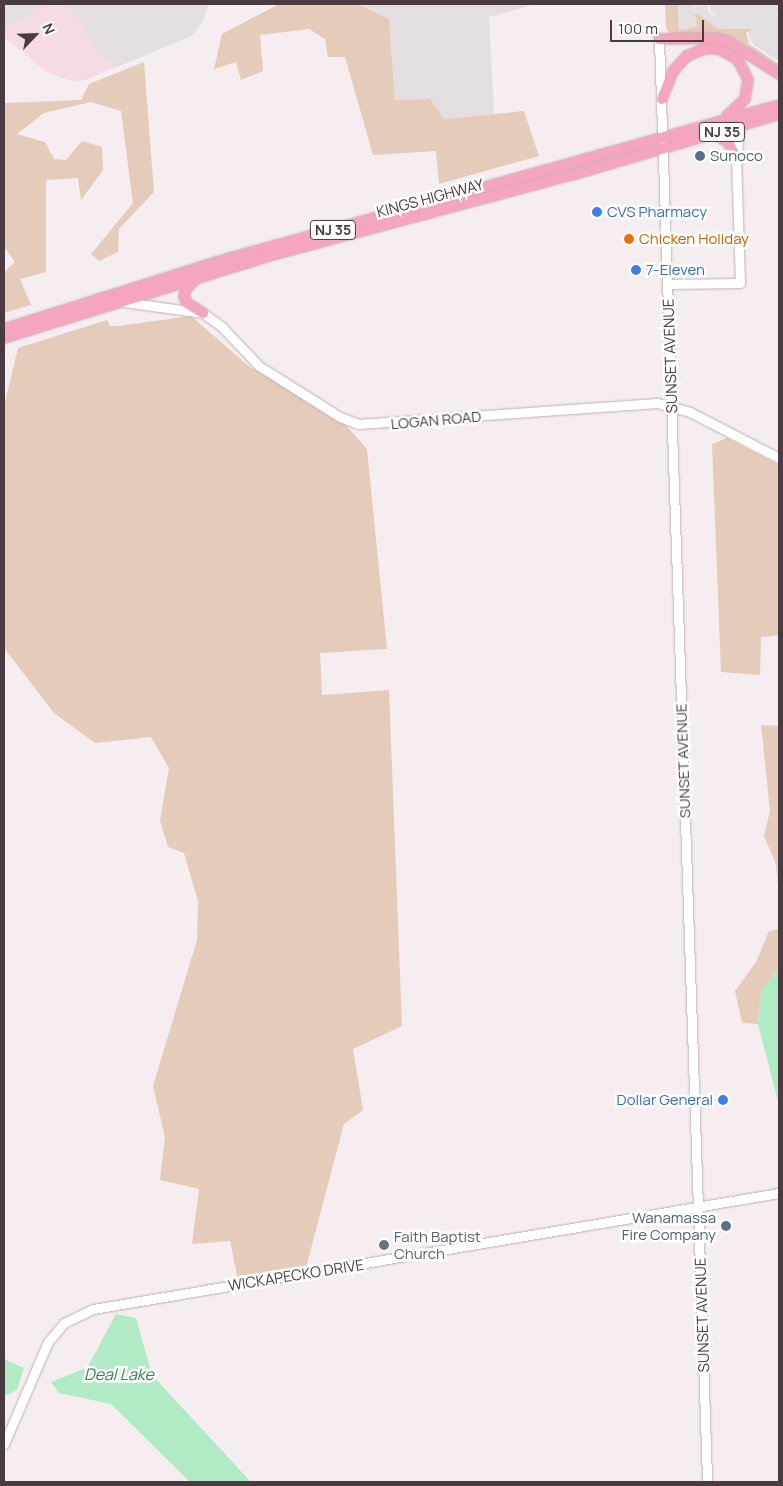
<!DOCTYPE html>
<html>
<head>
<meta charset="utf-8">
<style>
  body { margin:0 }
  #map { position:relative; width:783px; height:1486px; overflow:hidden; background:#f5edf0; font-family:Manrope,sans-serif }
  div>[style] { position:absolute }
  .commercial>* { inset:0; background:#f4dbe6 }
  .industrial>* { inset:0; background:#e5dee1 }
  .green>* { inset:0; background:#e5cbba }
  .parking>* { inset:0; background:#e4e0e2 }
  .water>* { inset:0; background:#b0ebc5 }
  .roads { filter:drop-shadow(0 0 1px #c0b0b6) drop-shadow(0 0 1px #c0b0b6) }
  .minor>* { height:9px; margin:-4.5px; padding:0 4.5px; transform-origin:4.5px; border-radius:4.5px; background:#fff }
  .major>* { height:10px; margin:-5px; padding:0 5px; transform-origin:5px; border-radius:5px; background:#f6a5bf }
  .dots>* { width:14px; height:14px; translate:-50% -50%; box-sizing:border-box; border:2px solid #fff; border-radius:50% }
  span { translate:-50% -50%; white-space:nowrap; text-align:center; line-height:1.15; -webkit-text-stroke:5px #fff; paint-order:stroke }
  .shield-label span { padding:1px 4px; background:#fff; border:1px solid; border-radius:4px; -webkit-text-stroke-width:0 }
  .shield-label { font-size:14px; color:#493b41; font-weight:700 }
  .service-label { font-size:15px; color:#4e5e75 }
  .left { translate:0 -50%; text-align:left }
  .right { translate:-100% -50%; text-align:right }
  .street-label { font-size:15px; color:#493b41 }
  .shop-label { font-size:15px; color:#366cbe }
  .food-label { font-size:15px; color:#c56008 }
  .worship-label { font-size:15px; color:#5b616d }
  .water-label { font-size:16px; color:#318652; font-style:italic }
  .frame { position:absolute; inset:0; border:5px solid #493b41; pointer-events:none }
  .north { position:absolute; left:10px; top:10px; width:50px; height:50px; -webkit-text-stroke:4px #fff; paint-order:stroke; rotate:66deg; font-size:14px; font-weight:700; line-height:20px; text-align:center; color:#493b41 }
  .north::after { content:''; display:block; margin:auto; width:18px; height:22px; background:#493b41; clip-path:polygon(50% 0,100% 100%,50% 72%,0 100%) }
  .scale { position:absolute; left:610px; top:20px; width:94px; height:22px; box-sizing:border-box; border:2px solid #493b41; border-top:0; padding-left:6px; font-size:15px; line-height:18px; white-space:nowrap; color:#493b41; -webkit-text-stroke:4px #fff; paint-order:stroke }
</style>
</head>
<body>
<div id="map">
  <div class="commercial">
    <div style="clip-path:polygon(4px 4px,208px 4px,203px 21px,193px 35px,85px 80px,72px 81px,48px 73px,4px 37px)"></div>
  </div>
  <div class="industrial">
    <div style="clip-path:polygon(359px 4px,536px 4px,489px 17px,494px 114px,443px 119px,430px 99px,395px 100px,389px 19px)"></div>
  </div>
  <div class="green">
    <div style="clip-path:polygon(279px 4px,358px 4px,389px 19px,395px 100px,430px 99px,444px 119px,524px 111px,539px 156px,439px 184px,436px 151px,373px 155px,345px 57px,328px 57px,325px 39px,309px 29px,260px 35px,263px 71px,241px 80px,236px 62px,214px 69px,222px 34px)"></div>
    <div style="clip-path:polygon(665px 4px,678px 4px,679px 29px,693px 27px,691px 15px,699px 14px,719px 29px,752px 29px,752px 32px,746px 32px,749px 44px,779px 64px,779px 69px,737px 41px,670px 34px,666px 28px)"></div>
    <div style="clip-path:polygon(144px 62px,154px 192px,119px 229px,118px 252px,99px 261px,91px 254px,133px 203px,121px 111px,91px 102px,44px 113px,17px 134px,45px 142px,54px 159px,66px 160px,82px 141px,102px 147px,103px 170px,81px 200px,78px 178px,46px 180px,46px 272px,20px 279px,31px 305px,4px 313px,4px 272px,15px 262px,4px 247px,4px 103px,81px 100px,89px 84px)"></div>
    <div style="clip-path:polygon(191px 316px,252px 369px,258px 364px,346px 425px,367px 449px,387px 649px,320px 653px,322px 695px,389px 690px,402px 1026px,353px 1049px,363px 1110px,344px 1124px,304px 1275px,239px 1285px,230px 1241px,192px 1244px,199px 1189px,160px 1180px,165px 1137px,153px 1086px,197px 940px,198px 901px,184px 853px,168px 847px,160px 821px,169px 768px,151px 737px,95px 743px,54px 713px,4px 648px,4px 406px,18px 348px,107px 320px,110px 326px,119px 326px)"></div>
    <div style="clip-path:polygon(727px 438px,779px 465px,779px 635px,761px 637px,760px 675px,721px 672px,712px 444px)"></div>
    <div style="clip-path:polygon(761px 725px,779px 726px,779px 895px,776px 864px,764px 836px,770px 811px)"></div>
    <div style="clip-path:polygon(779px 929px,779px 967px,761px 992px,758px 1024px,742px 1023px,735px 991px,756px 962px,769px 931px)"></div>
  </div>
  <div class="parking">
    <div style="clip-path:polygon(4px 4px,48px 4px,7px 26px,4px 26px)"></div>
    <div style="clip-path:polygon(68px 4px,208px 4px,203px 21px,193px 35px,115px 68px,99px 54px)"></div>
    <div style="clip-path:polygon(678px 4px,695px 4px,692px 7px,707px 4px,709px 13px,715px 17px,716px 13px,711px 13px,710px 4px,779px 4px,779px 13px,776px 14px,779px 17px,779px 62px,753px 44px,748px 33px,752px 29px,719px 29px,699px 14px,691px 15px,696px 17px,697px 27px,679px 30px)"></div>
  </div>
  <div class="water">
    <div style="clip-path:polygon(779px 967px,779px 1105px,758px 1024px,761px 992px)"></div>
    <div style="clip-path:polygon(116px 1314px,136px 1318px,152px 1375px,251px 1482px,190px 1482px,111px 1404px,59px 1393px,51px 1382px,87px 1368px)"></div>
    <div style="clip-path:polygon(4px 1359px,24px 1368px,17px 1390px,4px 1396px)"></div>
  </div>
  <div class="roads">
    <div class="minor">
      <div style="left:659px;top:39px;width:1444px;rotate:88.09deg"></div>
      <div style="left:668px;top:284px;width:72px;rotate:-0.8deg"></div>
      <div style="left:740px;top:283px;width:125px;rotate:-91.8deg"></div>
      <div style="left:736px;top:158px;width:32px;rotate:-83deg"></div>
      <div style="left:124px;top:302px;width:80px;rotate:7.9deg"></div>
      <div style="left:203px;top:313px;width:24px;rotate:36deg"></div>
      <div style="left:222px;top:327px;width:54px;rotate:46.5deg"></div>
      <div style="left:259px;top:366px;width:96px;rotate:32.2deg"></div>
      <div style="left:340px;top:417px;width:19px;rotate:21deg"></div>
      <div style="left:358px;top:424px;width:300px;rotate:-4deg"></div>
      <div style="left:657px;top:403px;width:34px;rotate:15deg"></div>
      <div style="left:690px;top:412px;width:100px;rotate:27.3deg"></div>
      <div style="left:4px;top:1444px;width:111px;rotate:-66.7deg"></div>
      <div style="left:48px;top:1342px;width:25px;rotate:-50deg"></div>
      <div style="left:64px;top:1323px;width:32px;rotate:-26deg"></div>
      <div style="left:93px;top:1309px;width:696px;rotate:-9.6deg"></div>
    </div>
    <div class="major">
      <div style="left:659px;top:39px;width:55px;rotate:-1deg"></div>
      <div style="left:714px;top:38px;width:13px;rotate:13deg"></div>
      <div style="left:727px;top:41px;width:62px;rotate:32.4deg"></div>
      <div style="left:662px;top:99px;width:31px;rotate:-68deg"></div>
      <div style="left:674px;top:70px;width:19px;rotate:-47deg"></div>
      <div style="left:687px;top:56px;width:18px;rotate:-22deg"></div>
      <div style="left:704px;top:49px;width:15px"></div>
      <div style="left:719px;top:49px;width:22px;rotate:30deg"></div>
      <div style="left:738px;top:60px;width:22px;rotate:63deg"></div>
      <div style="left:748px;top:80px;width:19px;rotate:99deg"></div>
      <div style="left:745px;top:99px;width:25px;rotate:137deg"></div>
      <div style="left:715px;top:134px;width:15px;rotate:32deg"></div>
      <div style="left:728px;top:142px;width:18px;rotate:63deg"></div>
      <div style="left:197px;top:278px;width:14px;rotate:135deg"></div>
      <div style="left:187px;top:288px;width:9px;rotate:111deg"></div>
      <div style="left:184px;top:296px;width:8px;rotate:67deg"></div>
      <div style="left:187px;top:303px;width:19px;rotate:32deg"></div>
      <div style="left:4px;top:329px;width:222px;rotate:-17.5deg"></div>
      <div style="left:216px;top:262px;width:584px;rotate:-15.58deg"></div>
      <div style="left:4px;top:338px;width:277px;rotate:-17.2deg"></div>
      <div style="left:269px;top:256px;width:314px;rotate:-15deg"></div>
      <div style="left:572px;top:175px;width:216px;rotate:-16.4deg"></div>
    </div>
  </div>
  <div class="dots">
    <div style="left:700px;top:156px;background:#5c6f8a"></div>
    <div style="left:597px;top:212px;background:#3f7fe0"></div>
    <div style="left:629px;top:239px;background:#e8710a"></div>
    <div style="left:636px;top:270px;background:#3f7fe0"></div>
    <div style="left:723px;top:1100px;background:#3f7fe0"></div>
    <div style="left:726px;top:1226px;background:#5c6f8a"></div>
    <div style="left:384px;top:1245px;background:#6b7280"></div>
  </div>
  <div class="shield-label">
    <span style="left:722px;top:132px">NJ 35</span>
    <span style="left:333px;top:230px">NJ 35</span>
  </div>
  <div class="service-label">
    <span class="left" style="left:710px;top:156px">Sunoco</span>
    <span class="right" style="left:716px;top:1226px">Wanamassa<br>Fire Company</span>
  </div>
  <div class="street-label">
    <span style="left:430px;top:198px;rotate:-15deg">KINGS HIGHWAY</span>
    <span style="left:670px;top:356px;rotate:-92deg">SUNSET AVENUE</span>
    <span style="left:436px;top:420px;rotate:-5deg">LOGAN ROAD</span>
    <span style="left:683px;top:761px;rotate:-92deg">SUNSET AVENUE</span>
    <span style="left:296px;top:1275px;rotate:-9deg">WICKAPECKO DRIVE</span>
    <span style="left:702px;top:1315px;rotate:-92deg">SUNSET AVENUE</span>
  </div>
  <div class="shop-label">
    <span class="left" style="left:607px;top:212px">CVS Pharmacy</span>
    <span class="left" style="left:646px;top:270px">7-Eleven</span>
    <span class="right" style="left:713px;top:1100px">Dollar General</span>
  </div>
  <div class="food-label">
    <span class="left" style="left:639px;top:239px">Chicken Holiday</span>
  </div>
  <div class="worship-label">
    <span class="left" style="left:394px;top:1245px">Faith Baptist<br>Church</span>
  </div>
  <div class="water-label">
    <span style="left:119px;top:1374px">Deal Lake</span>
  </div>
  <div class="frame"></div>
  <div class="north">N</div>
  <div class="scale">100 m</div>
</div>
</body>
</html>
